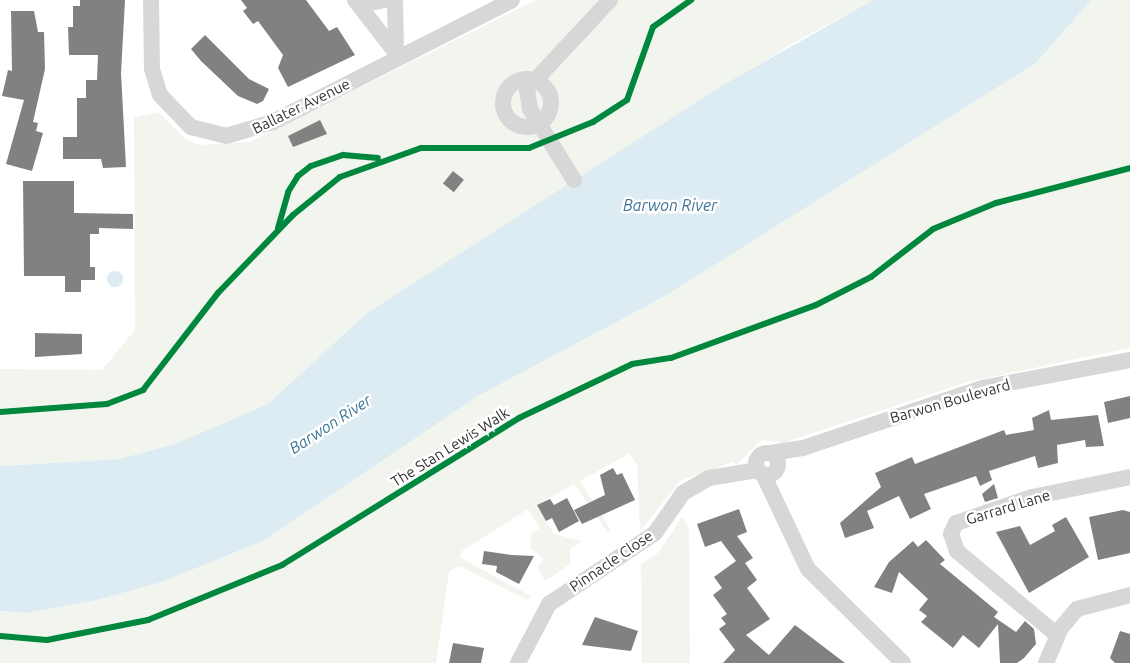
<!DOCTYPE html>
<html>
<head>
<meta charset="utf-8">
<style>
  body { margin:0 }
  #map { position:relative; width:1130px; height:663px; overflow:hidden; background:#fff; font-family:Ubuntu,sans-serif }
  div>[style] { position:absolute }
  .green>* { inset:0; background:#f1f5ed }
  .water>* { inset:0; background:#ddebf3 }
  .round { border-radius:50% }
  .building>* { inset:0; background:#818181; transform-origin:0 0 }
  .minor>* { height:16px; margin:-8px; padding:0 8px; transform-origin:8px; border-radius:8px; background:#d7d7d7 }
  .minor>.ring { margin:-8px; padding:0; box-sizing:content-box; background:none; border:16px solid #d7d7d7; border-radius:50% }
  .cycleway>* { height:6px; margin:-3px; padding:0 3px; transform-origin:3px; border-radius:3px; background:#00873e }
  span { translate:-50% -50%; white-space:nowrap; text-align:center; line-height:1.15; -webkit-text-stroke:5px #fff; paint-order:stroke }
  .street-label { font-size:15px; color:#333 }
  .water-label { font-size:16px; color:#3f7597; font-style:italic }
</style>
</head>
<body>
<div id="map">
  <div class="green">
    <div style="clip-path:polygon(536px 0,873px 0,788px 46px,367px 313px,268px 404px,175px 444px,119px 459px,0 466px,0 369px,102px 370px,135px 330px,134px 118px,158px 112px,187px 140px,199px 145px,250px 142px)"></div>
    <div style="clip-path:polygon(1091px 0,1130px 0,1130px 348px,967px 382px,783px 443px,762px 440px,736px 465px,732px 462px,680px 481px,640px 531px,637px 464px,629px 454px,580px 481px,611px 530px,608px 533px,574px 484px,537px 505px,554px 534px,582px 541px,570px 549px,570px 564px,545px 581px,537px 567px,544px 558px,530px 548px,532px 533px,540px 528px,528px 509px,462px 551px,459px 557px,531px 596px,528px 600px,459px 566px,449px 571px,436px 663px,0 663px,0 611px,27px 613px,97px 600px,162px 582px,263px 541px,478px 396px,665px 296px,1036px 63px)"></div>
    <div style="clip-path:polygon(682px 517px,689px 527px,690px 663px,642px 663px,641px 564px,658px 553px)"></div>
  </div>
  <div class="water">
    <div style="clip-path:polygon(873px 0,1091px 0,1036px 63px,665px 296px,478px 396px,263px 541px,162px 582px,97px 600px,27px 613px,0 611px,0 466px,119px 459px,175px 444px,268px 404px,367px 313px,720px 87px)"></div>
    <div class="round" style="left:107px;top:271px;width:16px;height:16px"></div>
  </div>
  <div class="building">
    <div style="clip-path:polygon(80px 0,125px 0,121px 73px,126px 167px,103px 168px,101px 159px,63px 159px,63px 137px,77px 137px,77px 98px,86px 98px,86px 80px,97px 80px,98px 55px,69px 55px,68px 27px,73px 27px,73px 6px,80px 6px)"></div>
    <div style="clip-path:polygon(241px 0,306px 0,329px 31px,337px 27px,355px 55px,288px 87px,278px 68px,283px 55px,258px 21px,253px 24px,243px 11px,247px 8px)"></div>
    <div style="clip-path:polygon(11px 11px,34px 11px,38px 32px,44px 32px,45px 69px,33px 122px,38px 123px,36px 131px,43px 133px,32px 171px,6px 164px,24px 100px,2px 96px,8px 70px,12px 71px)"></div>
    <div style="clip-path:polygon(205px 35px,249px 79px,269px 89px,263px 101px,257px 104px,238px 96px,201px 61px,191px 49px)"></div>
    <div style="clip-path:polygon(320px 120px,327px 134px,293px 147px,288px 136px)"></div>
    <div style="left:453px;top:171px;width:14px;height:16px;rotate:39deg"></div>
    <div style="clip-path:polygon(23px 181px,74px 181px,74px 213px,133px 214px,133px 229px,99px 228px,99px 234px,90px 234px,90px 267px,95px 267px,95px 280px,81px 280px,81px 292px,65px 292px,65px 276px,24px 276px)"></div>
    <div style="clip-path:polygon(35px 333px,82px 334px,82px 354px,35px 357px)"></div>
    <div style="clip-path:polygon(1130px 396px,1130px 418px,1108px 423px,1104px 402px)"></div>
    <div style="clip-path:polygon(1049px 410px,1051px 420px,1098px 415px,1104px 446px,1086px 447px,1085px 440px,1057px 445px,1058px 463px,1038px 468px,1035px 456px,989px 471px,992px 480px,980px 486px,976px 476px,924px 494px,931px 509px,910px 519px,899px 496px,867px 511px,874px 528px,845px 538px,840px 523px,881px 487px,875px 473px,912px 457px,915px 464px,1004px 430px,1006px 435px,1034px 430px,1032px 418px)"></div>
    <div style="clip-path:polygon(613px 468px,617px 475px,622px 473px,635px 500px,582px 524px,574px 510px,605px 495px,600px 475px)"></div>
    <div style="clip-path:polygon(994px 484px,998px 498px,985px 502px,982px 494px)"></div>
    <div style="clip-path:polygon(567px 498px,579px 521px,559px 532px,552px 518px,546px 521px,537px 505px,550px 499px,554px 505px)"></div>
    <div style="clip-path:polygon(739px 509px,747px 532px,737px 536px,753px 558px,745px 563px,757px 580px,747px 588px,770px 619px,746px 635px,769px 655px,795px 625px,845px 663px,723px 663px,735px 650px,719px 629px,726px 624px,721px 618px,727px 614px,713px 595px,722px 588px,714px 577px,736px 561px,721px 541px,705px 547px,697px 524px)"></div>
    <div style="clip-path:polygon(1123px 510px,1130px 512px,1130px 553px,1098px 560px,1089px 517px)"></div>
    <div style="clip-path:polygon(1066px 517px,1089px 557px,1029px 593px,996px 532px,1020px 526px,1030px 545px,1055px 531px,1052px 525px)"></div>
    <div style="clip-path:polygon(926px 540px,945px 560px,940px 564px,998px 612px,994px 617px,1016px 632px,1025px 621px,1034px 629px,1036px 644px,1024px 658px,1017px 663px,1000px 663px,998px 624px,979px 648px,963px 635px,953px 648px,921px 622px,927px 616px,919px 610px,928px 599px,899px 572px,892px 593px,874px 587px,889px 562px,913px 541px,918px 547px)"></div>
    <div style="clip-path:polygon(484px 551px,512px 555px,534px 556px,519px 584px,496px 572px,497px 566px,482px 564px)"></div>
    <div style="clip-path:polygon(595px 617px,638px 631px,631px 651px,582px 645px)"></div>
    <div style="clip-path:polygon(1120px 631px,1130px 634px,1130px 663px,1115px 663px,1110px 658px)"></div>
    <div style="clip-path:polygon(453px 643px,484px 648px,481px 663px,449px 663px)"></div>
  </div>
  <div class="minor">
    <div style="left:151px;top:0;width:69px;rotate:89.2deg"></div>
    <div style="left:152px;top:69px;width:27px;rotate:73deg"></div>
    <div style="left:160px;top:95px;width:45px;rotate:45.9deg"></div>
    <div style="left:191px;top:127px;width:36px;rotate:14deg"></div>
    <div style="left:226px;top:136px;width:49px;rotate:-16.6deg"></div>
    <div style="left:273px;top:122px;width:268px;rotate:-27deg"></div>
    <div style="left:355px;top:0;width:72px;rotate:52.3deg"></div>
    <div style="left:395px;top:0;width:52px;rotate:88.9deg"></div>
    <div style="left:360px;top:5px;width:25px;rotate:-11deg"></div>
    <div class="ring" style="left:503px;top:79px;width:32px;height:32px"></div>
    <div style="left:574px;top:180px;width:84px;rotate:-121.8deg"></div>
    <div style="left:530px;top:109px;width:20px;rotate:-99deg"></div>
    <div style="left:527px;top:89px;width:122px;rotate:-47deg"></div>
    <div style="left:771px;top:453px;width:32px;rotate:-9deg"></div>
    <div style="left:803px;top:448px;width:189px;rotate:-18.5deg"></div>
    <div style="left:982px;top:388px;width:151px;rotate:-10.7deg"></div>
    <div class="ring" style="left:756px;top:453px;width:6px;height:6px"></div>
    <div style="left:763px;top:474px;width:105px;rotate:64.7deg"></div>
    <div style="left:808px;top:569px;width:134px;rotate:44.7deg"></div>
    <div style="left:1057px;top:635px;width:131px;rotate:-140deg"></div>
    <div style="left:957px;top:551px;width:18px;rotate:-109deg"></div>
    <div style="left:951px;top:534px;width:12px;rotate:-66deg"></div>
    <div style="left:956px;top:523px;width:80px;rotate:-18.9deg"></div>
    <div style="left:1032px;top:497px;width:100px;rotate:-11.5deg"></div>
    <div style="left:518px;top:663px;width:67px;rotate:-62.3deg"></div>
    <div style="left:549px;top:604px;width:128px;rotate:-33.8deg"></div>
    <div style="left:655px;top:533px;width:49px;rotate:-55deg"></div>
    <div style="left:683px;top:493px;width:30px;rotate:-30deg"></div>
    <div style="left:709px;top:478px;width:50px;rotate:-9.3deg"></div>
    <div style="left:1046px;top:663px;width:38px;rotate:-67deg"></div>
    <div style="left:1061px;top:628px;width:25px;rotate:-50deg"></div>
    <div style="left:1077px;top:609px;width:55px;rotate:-14.8deg"></div>
  </div>
  <div class="cycleway">
    <div style="left:278px;top:228px;width:37px;rotate:-74deg"></div>
    <div style="left:288px;top:192px;width:19px;rotate:-58deg"></div>
    <div style="left:298px;top:176px;width:16px;rotate:-38deg"></div>
    <div style="left:311px;top:166px;width:34px;rotate:-19deg"></div>
    <div style="left:343px;top:155px;width:35px;rotate:5deg"></div>
    <div style="left:0;top:412px;width:107px;rotate:-4.3deg"></div>
    <div style="left:107px;top:404px;width:39px;rotate:-21deg"></div>
    <div style="left:143px;top:390px;width:123px;rotate:-52.3deg"></div>
    <div style="left:218px;top:293px;width:108px;rotate:-46.1deg"></div>
    <div style="left:293px;top:215px;width:60px;rotate:-39deg"></div>
    <div style="left:340px;top:177px;width:86px;rotate:-19.7deg"></div>
    <div style="left:421px;top:148px;width:108px"></div>
    <div style="left:529px;top:148px;width:69px;rotate:-22.1deg"></div>
    <div style="left:593px;top:122px;width:40px;rotate:-32.9deg"></div>
    <div style="left:627px;top:100px;width:77px;rotate:-70.4deg"></div>
    <div style="left:653px;top:27px;width:47px;rotate:-35.4deg"></div>
    <div style="left:0;top:636px;width:47px;rotate:4.9deg"></div>
    <div style="left:47px;top:640px;width:103px;rotate:-11.2deg"></div>
    <div style="left:148px;top:620px;width:145px;rotate:-22.3deg"></div>
    <div style="left:282px;top:565px;width:279px;rotate:-31.8deg"></div>
    <div style="left:519px;top:418px;width:125px;rotate:-25.5deg"></div>
    <div style="left:632px;top:364px;width:39px;rotate:-9deg"></div>
    <div style="left:671px;top:358px;width:154px;rotate:-20.1deg"></div>
    <div style="left:816px;top:305px;width:62px;rotate:-27deg"></div>
    <div style="left:871px;top:277px;width:78px;rotate:-37.7deg"></div>
    <div style="left:933px;top:229px;width:68px;rotate:-22.4deg"></div>
    <div style="left:996px;top:203px;width:138px;rotate:-14.6deg"></div>
  </div>
  <div class="street-label">
    <span style="left:301px;top:106px;rotate:-26deg">Ballater Avenue</span>
    <span style="left:950px;top:401px;rotate:-16deg">Barwon Boulevard</span>
    <span style="left:450px;top:447px;rotate:-32deg">The Stan Lewis Walk</span>
    <span style="left:1008px;top:507px;rotate:-17deg">Garrard Lane</span>
    <span style="left:611px;top:561px;rotate:-34deg">Pinnacle Close</span>
  </div>
  <div class="water-label">
    <span style="left:670px;top:205px">Barwon River</span>
    <span style="left:330px;top:424px;rotate:-33deg">Barwon River</span>
  </div>
</div>
</body>
</html>
